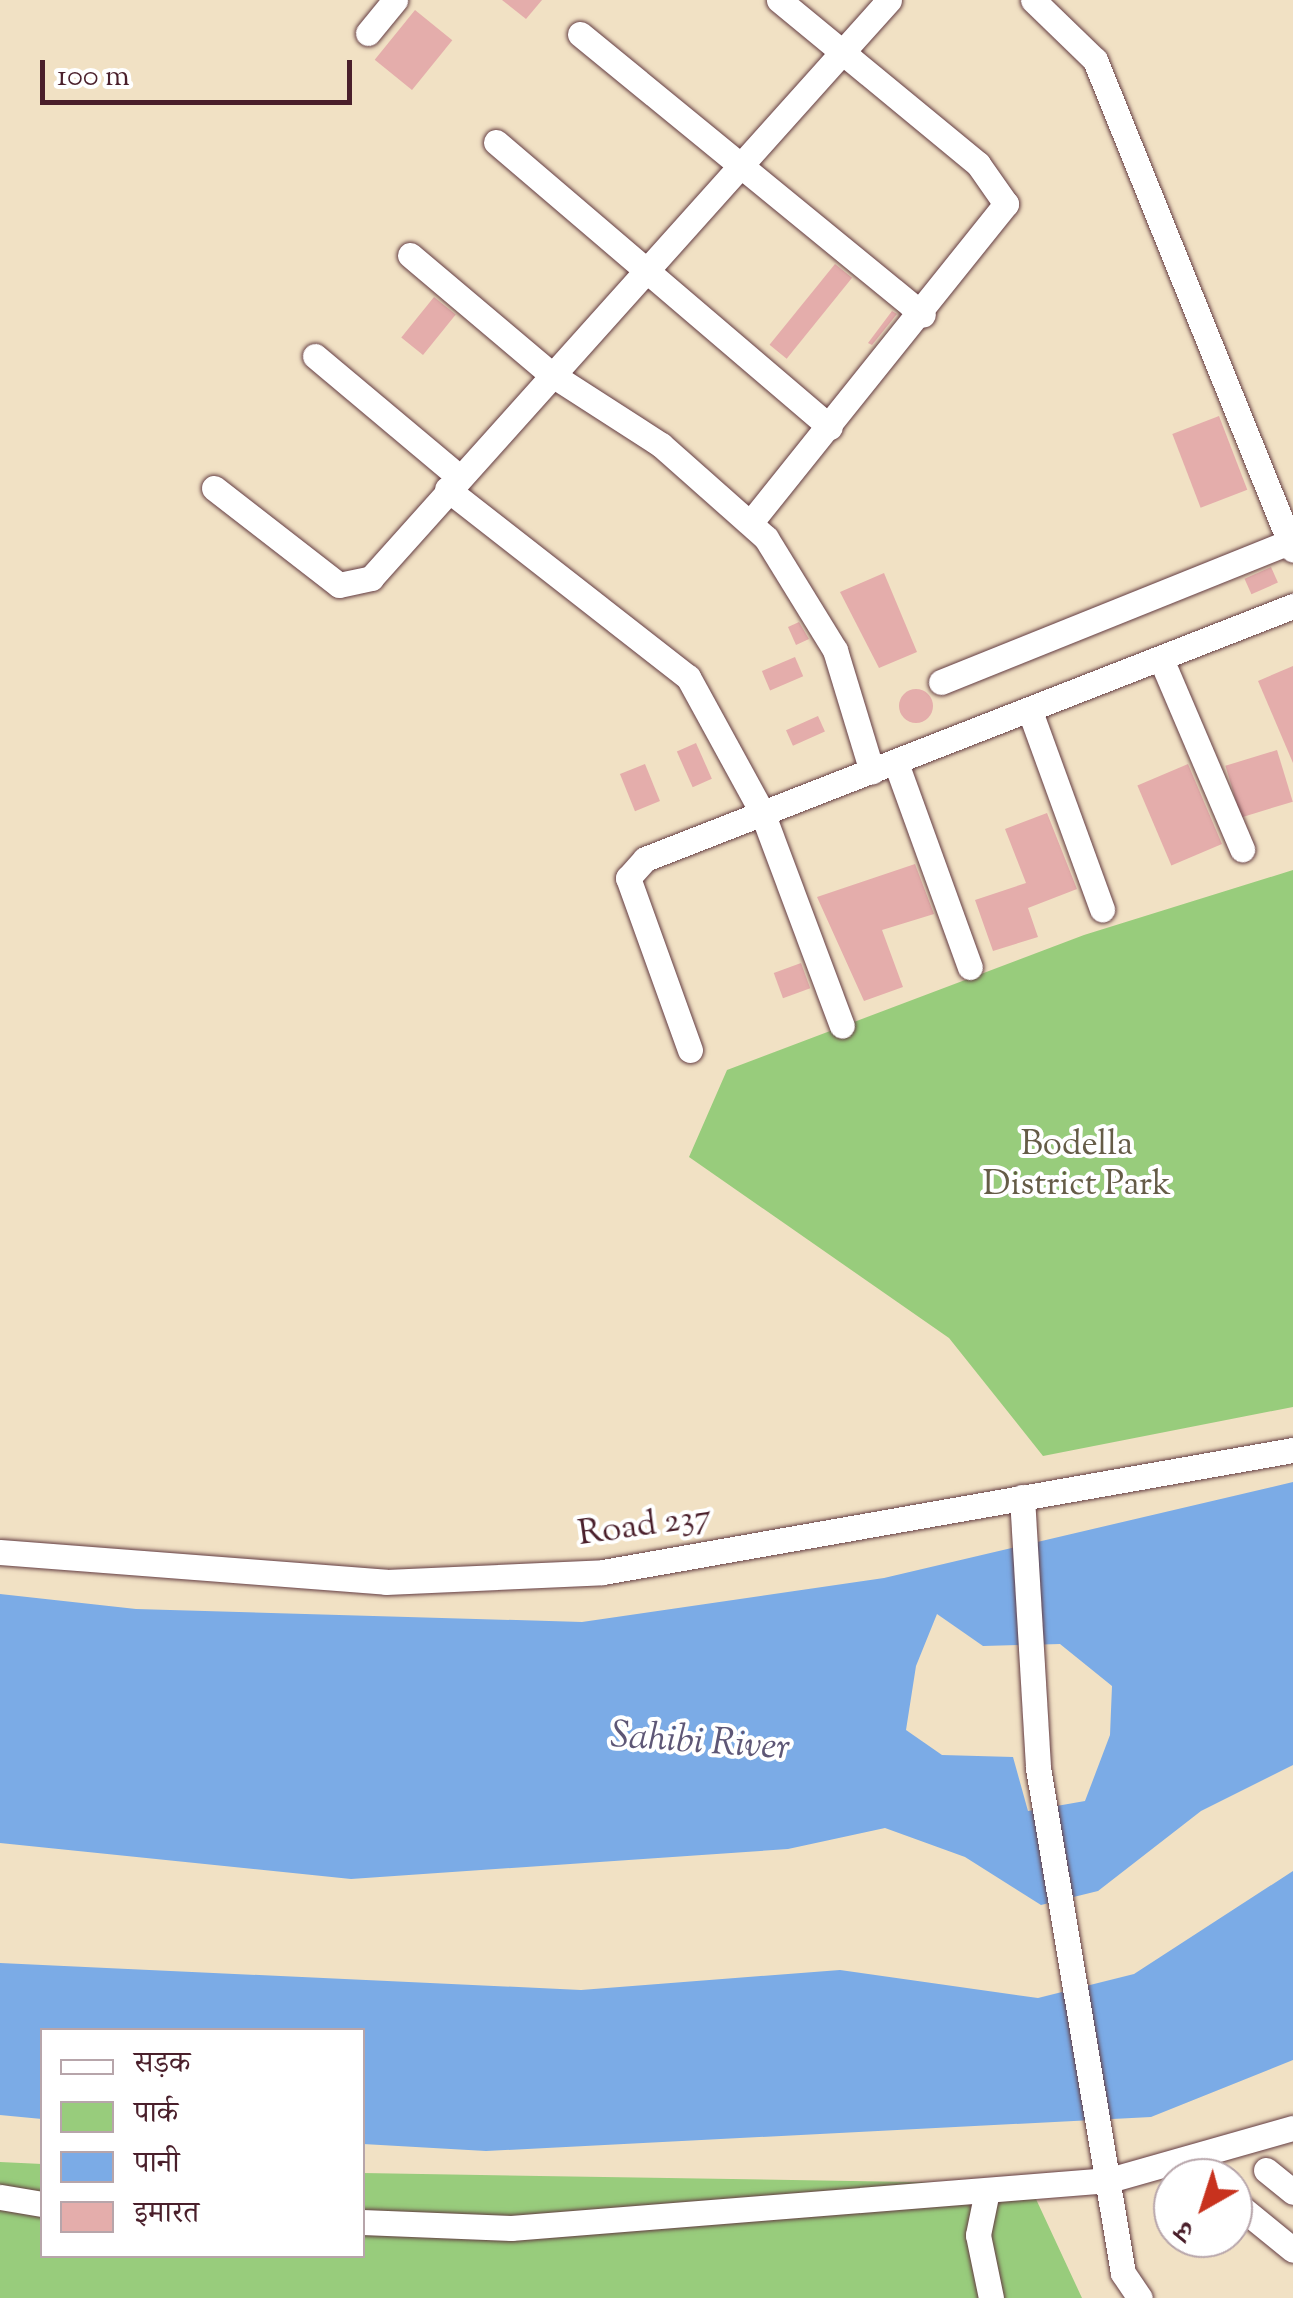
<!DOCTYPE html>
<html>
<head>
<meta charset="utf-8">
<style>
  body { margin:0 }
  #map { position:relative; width:1293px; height:2298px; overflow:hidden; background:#f1e1c4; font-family:"Sorts Mill Goudy","Noto Serif Devanagari",serif }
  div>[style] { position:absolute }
  .green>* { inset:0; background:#98cc7c }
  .water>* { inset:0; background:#7babe6 }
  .building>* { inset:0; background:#e4adab; transform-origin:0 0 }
  .round { border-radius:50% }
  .roads { filter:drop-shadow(0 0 2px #633c42) drop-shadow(0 0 2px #633c42) }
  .minor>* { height:25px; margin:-12.5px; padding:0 12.5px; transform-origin:12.5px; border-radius:12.5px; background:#fff }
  span { translate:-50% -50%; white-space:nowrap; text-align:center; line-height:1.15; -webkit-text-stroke:8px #fff; paint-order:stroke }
  .park-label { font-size:35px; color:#655c47 }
  .street-label { font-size:35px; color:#4a1f2b }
  .water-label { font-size:38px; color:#5e5776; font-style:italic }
  .legend { position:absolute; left:40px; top:2028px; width:325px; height:230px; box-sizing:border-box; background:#fff; border:2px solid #b7a5aa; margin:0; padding:12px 18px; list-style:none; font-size:30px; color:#4a1f2b }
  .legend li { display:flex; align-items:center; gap:20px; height:50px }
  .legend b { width:50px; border:2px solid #b7a5aa }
  .north { position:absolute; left:1153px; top:2158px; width:100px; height:100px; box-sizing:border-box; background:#fff; border:2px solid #b7a5aa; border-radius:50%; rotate:219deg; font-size:28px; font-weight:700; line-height:40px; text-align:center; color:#4a1f2b }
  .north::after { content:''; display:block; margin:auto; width:35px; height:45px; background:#c8321e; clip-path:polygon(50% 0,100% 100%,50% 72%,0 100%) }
  .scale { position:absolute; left:40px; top:60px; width:312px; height:45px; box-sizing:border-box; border:5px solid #4a1f2b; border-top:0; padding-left:12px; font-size:30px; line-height:35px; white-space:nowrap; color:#4a1f2b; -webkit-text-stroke:8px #fff; paint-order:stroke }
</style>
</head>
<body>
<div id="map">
  <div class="green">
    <div style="clip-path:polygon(1293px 870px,1293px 1407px,1043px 1456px,949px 1338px,689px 1157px,727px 1070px,1084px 935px)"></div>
    <div style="clip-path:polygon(0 2162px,42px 2164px,42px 2256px,362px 2256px,363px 2173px,1029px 2184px,1082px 2298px,0 2298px)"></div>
  </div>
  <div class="water">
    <div style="clip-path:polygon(evenodd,1293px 1482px,1293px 1765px,1201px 1811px,1098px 1891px,1041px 1905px,965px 1857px,885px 1828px,788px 1849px,351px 1879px,0 1843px,0 1594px,136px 1609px,582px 1622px,884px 1578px,1293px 1482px,937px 1614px,983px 1646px,1060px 1644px,1112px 1686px,1110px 1735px,1085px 1801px,1028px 1811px,1013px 1757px,942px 1755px,906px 1730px,916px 1666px,937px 1614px)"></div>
    <div style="clip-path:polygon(1293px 1871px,1293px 2060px,1151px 2117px,486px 2151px,363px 2144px,362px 2030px,42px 2030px,42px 2119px,0 2115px,0 1963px,581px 1990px,840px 1970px,1038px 1998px,1134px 1974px)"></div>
  </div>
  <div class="building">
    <div style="clip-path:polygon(502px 0,542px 0,526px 19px)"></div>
    <div style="left:415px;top:10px;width:48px;height:64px;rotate:39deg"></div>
    <div style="left:835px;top:264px;width:22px;height:104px;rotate:39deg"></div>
    <div style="left:434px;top:297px;width:28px;height:52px;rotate:39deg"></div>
    <div style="clip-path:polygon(892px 311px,897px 314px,872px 345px,868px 343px)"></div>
    <div style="left:1219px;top:416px;width:79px;height:50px;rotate:69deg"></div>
    <div style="left:1271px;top:567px;width:17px;height:29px;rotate:66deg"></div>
    <div style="clip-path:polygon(884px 573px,917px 652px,879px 668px,840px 592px)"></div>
    <div style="clip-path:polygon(799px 622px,809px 639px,796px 645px,788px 627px)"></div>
    <div style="left:795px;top:657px;width:21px;height:36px;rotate:67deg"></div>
    <div style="clip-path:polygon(1293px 666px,1293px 763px,1258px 681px)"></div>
    <div class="round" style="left:899px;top:689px;width:34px;height:34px"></div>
    <div style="left:818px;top:716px;width:17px;height:35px;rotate:66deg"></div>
    <div style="left:696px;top:743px;width:39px;height:21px;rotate:66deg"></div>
    <div style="left:1277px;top:750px;width:54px;height:54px;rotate:73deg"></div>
    <div style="left:645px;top:764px;width:40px;height:27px;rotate:68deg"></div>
    <div style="left:1188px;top:764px;width:87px;height:55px;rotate:67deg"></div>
    <div style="clip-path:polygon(1047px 813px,1077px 889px,1028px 908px,1038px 937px,993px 951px,975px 900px,1026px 883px,1005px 829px)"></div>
    <div style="clip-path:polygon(915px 864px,934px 914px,882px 930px,903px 987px,864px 1001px,817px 897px)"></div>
    <div style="left:801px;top:963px;width:27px;height:29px;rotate:70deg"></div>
  </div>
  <div class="roads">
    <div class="minor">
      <div style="left:1033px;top:0;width:86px;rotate:44.1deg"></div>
      <div style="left:1095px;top:60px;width:528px;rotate:68deg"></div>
      <div style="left:368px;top:33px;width:43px;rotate:-50.7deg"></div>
      <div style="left:580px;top:34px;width:443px;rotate:39.3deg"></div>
      <div style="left:496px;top:142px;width:439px;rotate:40.5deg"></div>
      <div style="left:410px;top:255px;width:185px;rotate:40.2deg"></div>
      <div style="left:551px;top:374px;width:131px;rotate:32.8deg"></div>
      <div style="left:661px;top:445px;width:140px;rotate:41.5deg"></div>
      <div style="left:766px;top:538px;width:132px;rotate:58.4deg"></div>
      <div style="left:835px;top:650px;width:127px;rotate:73.1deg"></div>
      <div style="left:315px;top:356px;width:188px;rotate:40deg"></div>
      <div style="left:214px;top:488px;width:158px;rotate:37.8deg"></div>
      <div style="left:339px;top:585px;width:33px;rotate:-12deg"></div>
      <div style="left:371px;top:578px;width:776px;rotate:-48.13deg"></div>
      <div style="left:447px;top:489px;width:306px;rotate:38deg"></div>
      <div style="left:688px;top:677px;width:154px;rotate:61.3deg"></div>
      <div style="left:762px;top:812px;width:228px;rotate:69.5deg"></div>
      <div style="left:751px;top:522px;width:408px;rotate:-51.3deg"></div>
      <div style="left:1006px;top:204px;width:49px;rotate:-125deg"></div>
      <div style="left:978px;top:164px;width:258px;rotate:-140.5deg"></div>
      <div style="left:1161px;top:659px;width:207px;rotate:66.9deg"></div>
      <div style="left:941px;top:682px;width:375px;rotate:-21.9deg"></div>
      <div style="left:1031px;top:714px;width:208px;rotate:70deg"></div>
      <div style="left:896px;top:763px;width:217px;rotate:70.1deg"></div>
      <div style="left:690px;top:1050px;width:183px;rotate:-109.8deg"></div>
      <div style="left:628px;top:878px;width:25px;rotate:-48deg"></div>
      <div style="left:645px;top:859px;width:696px;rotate:-21.33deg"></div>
      <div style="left:1022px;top:1497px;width:271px;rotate:86.6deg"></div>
      <div style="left:1038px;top:1768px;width:512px;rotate:80.45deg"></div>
      <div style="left:1123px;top:2273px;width:30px;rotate:56deg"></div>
      <div style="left:0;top:1552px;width:387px;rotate:4.4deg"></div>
      <div style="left:386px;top:1582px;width:217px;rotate:-2.6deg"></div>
      <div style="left:603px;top:1572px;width:701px;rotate:-10.03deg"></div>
      <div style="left:1266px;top:2170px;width:35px;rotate:39deg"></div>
      <div style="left:987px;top:2191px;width:45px;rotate:101.6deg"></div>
      <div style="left:978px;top:2235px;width:64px;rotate:78.3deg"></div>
      <div style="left:0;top:2197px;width:43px;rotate:9.5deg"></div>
      <div style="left:1233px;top:2201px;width:77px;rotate:39.2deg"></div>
      <div style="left:362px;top:2222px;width:149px;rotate:2.3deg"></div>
      <div style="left:511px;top:2228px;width:600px;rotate:-4.59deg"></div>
      <div style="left:1109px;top:2180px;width:191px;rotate:-15.8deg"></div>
    </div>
  </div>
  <div class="park-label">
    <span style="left:1077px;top:1166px">Bodella<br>District Park</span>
  </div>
  <div class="street-label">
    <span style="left:645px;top:1527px;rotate:-8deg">Road 237</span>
  </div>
  <div class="water-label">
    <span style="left:700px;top:1744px;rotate:4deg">Sahibi River</span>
  </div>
  <ul class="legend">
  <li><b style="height:12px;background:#fff"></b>सड़क</li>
  <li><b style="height:28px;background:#98cc7c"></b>पार्क</li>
  <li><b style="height:28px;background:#7babe6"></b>पानी</li>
  <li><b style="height:28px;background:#e4adab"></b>इमारत</li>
  </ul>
  <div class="north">उ</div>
  <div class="scale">100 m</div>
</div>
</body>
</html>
